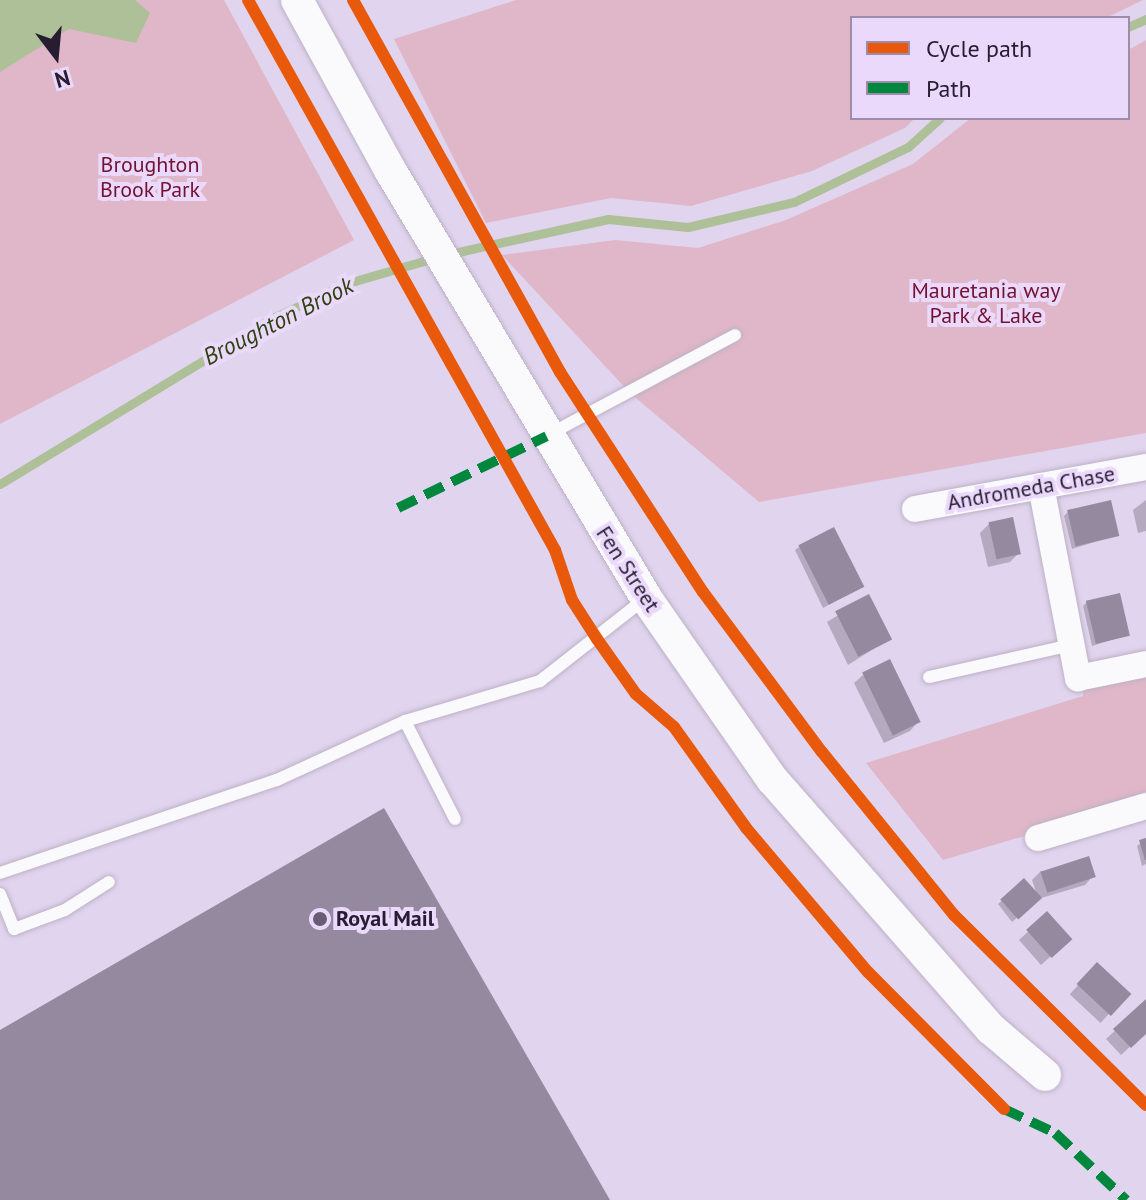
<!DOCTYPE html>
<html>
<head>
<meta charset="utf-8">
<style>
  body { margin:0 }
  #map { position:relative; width:1146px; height:1200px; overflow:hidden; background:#e1d4ee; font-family:"PT Sans",sans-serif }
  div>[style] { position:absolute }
  .green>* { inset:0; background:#e0b7c8 }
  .water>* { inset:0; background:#aec097 }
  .shadow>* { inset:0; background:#0003; transform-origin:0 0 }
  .stream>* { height:9px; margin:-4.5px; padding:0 4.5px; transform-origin:4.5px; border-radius:4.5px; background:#aec097 }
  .building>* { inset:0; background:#95899f; transform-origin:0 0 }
  .roads { filter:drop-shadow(0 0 2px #bcb1c6) drop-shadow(0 0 2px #bcb1c6) }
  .service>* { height:12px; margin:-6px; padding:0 6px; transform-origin:6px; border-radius:6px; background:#faf9fc }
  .minor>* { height:26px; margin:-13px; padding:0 13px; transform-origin:13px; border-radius:13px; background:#faf9fc }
  .tertiary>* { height:32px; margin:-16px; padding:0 16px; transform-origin:16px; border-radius:16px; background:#faf9fc }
  .quiet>* { height:10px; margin-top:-5px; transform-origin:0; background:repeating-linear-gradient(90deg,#00873e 0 20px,transparent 0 30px) }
  .cycleway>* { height:12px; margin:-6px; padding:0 6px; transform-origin:6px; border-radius:6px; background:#e8590c }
  .dots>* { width:22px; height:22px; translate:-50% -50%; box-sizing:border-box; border:4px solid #ebd9fc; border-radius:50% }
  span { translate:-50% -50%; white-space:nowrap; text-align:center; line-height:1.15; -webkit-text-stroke:8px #ebd9fc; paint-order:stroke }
  .park-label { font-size:22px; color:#731231 }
  .street-label { font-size:22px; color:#281c32 }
  .poi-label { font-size:22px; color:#281c32; font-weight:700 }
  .left { translate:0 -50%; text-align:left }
  .water-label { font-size:24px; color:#2e420f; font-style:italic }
  .legend { position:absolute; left:850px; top:16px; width:280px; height:104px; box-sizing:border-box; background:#ebd9fc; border:2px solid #9d8dab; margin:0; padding:10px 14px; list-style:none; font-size:24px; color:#281c32 }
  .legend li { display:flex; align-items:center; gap:16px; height:40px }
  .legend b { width:40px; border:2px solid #9d8dab }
  .north { position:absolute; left:16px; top:16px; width:80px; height:80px; -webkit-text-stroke:6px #ebd9fc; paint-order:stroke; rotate:164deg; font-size:22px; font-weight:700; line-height:32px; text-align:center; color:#281c32 }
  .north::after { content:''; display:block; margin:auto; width:28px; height:36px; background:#281c32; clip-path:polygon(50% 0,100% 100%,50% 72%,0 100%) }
</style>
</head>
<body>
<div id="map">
  <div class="green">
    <div style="clip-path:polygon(0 0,224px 0,354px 240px,0 424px)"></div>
    <div style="clip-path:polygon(516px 0,1143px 0,1106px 18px,852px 18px,852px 118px,915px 118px,905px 128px,812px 171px,691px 206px,611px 198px,486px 223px,394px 39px)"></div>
    <div style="clip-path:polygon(1146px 40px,1146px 433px,759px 502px,630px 393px,502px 255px,615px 240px,698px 248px,786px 220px,913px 164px,971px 118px,1128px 118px,1128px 50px)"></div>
    <div style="clip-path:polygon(1146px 672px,1146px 800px,943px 860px,866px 763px,1083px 696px,1084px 686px)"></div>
  </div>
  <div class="water">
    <div style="clip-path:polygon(0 0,135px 0,150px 13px,136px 43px,69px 29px,0 72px)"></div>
  </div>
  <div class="shadow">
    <div style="clip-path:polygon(1146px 500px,1146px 531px,1138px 533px,1133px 510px)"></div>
    <div style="clip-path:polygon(1068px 512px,1117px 535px,1072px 549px,1064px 516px)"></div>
    <div style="clip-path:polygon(989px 524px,1019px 553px,1010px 562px,988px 567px,980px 533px)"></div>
    <div style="clip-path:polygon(799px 547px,861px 587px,823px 608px,795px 550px)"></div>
    <div style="clip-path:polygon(868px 597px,889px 639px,848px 665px,827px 622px)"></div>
    <div style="clip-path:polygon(1087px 602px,1128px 635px,1092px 646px,1083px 606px)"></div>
    <div style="clip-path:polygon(863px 675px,918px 722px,910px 731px,884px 743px,854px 683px)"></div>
    <div style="clip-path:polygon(1146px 840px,1146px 864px,1142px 866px,1137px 846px)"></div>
    <div style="clip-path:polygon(1041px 871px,1093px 876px,1085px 885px,1038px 899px,1012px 922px,998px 904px,1024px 881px,1037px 895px,1032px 880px)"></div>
    <div style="clip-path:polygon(1047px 914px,1060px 948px,1041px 965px,1019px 940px)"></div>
    <div style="left:1097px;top:965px;width:42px;height:40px;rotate:43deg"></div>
    <div style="clip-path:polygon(1146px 1002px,1146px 1032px,1121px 1055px,1106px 1039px)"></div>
  </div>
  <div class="stream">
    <div style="left:1128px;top:27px;width:20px;rotate:-24deg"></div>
    <div style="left:449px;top:254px;width:163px;rotate:-12.4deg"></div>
    <div style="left:608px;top:219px;width:80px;rotate:5.7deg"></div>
    <div style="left:688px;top:227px;width:109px;rotate:-13.3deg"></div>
    <div style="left:794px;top:202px;width:127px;rotate:-25.8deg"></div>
    <div style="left:908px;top:147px;width:43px;rotate:-42.2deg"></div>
    <div style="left:0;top:484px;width:322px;rotate:-31.3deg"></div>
    <div style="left:275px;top:317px;width:81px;rotate:-25deg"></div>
    <div style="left:348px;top:283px;width:90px;rotate:-16.2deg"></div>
  </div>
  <div class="building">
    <div style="left:1111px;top:500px;width:37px;height:45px;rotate:77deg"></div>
    <div style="left:1013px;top:517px;width:38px;height:25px;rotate:78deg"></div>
    <div style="left:834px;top:527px;width:67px;height:40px;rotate:63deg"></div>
    <div style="left:1120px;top:593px;width:44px;height:35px;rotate:77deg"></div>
    <div style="left:869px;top:594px;width:51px;height:38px;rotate:63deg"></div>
    <div style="left:890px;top:659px;width:70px;height:31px;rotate:64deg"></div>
    <div style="clip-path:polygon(384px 808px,610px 1200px,0 1200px,0 1030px)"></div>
    <div style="clip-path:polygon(1146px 838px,1146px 860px,1145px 860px,1139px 840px)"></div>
    <div style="left:1089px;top:856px;width:22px;height:51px;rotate:72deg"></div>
    <div style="left:1024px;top:878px;width:27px;height:32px;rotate:48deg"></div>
    <div style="left:1047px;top:911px;width:38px;height:28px;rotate:48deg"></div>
    <div style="left:1097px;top:962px;width:47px;height:30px;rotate:43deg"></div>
    <div style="clip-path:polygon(1146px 999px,1146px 1034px,1131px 1048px,1113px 1029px)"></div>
  </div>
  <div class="roads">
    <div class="service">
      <div style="left:548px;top:435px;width:212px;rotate:-28.1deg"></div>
      <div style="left:929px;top:677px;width:146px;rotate:-12.7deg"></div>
      <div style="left:405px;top:721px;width:110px;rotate:63deg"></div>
      <div style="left:0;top:873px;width:292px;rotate:-18.6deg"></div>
      <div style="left:277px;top:780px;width:141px;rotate:-24.7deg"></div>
      <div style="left:405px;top:721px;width:141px;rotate:-16.5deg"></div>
      <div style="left:540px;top:681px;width:135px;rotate:-38.1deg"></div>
      <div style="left:0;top:894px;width:38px;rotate:68deg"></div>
      <div style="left:14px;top:929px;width:54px;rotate:-20.4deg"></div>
      <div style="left:65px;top:910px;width:52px;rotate:-32.5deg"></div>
    </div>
    <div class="minor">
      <div style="left:1041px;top:486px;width:196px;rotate:79.1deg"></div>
      <div style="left:1078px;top:678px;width:69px;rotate:-11.6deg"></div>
      <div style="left:915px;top:509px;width:235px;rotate:-10.3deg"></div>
      <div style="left:1038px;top:838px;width:113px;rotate:-16.5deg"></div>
    </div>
    <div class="tertiary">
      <div style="left:297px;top:0;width:194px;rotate:61.3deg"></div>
      <div style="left:390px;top:170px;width:499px;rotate:59.1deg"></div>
      <div style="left:646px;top:598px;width:221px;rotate:55.2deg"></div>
      <div style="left:772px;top:779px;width:332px;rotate:48.8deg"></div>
      <div style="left:991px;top:1029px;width:71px;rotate:40.4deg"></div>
    </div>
  </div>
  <div class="quiet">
    <div style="left:398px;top:508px;width:165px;rotate:-25.8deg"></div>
    <div style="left:1004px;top:1109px;width:56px;rotate:25.2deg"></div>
    <div style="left:1055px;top:1133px;width:98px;rotate:43.3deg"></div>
  </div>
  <div class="cycleway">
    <div style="left:248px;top:0;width:630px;rotate:60.83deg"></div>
    <div style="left:555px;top:550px;width:53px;rotate:71.2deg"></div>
    <div style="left:572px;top:600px;width:46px;rotate:57.3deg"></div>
    <div style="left:597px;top:639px;width:67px;rotate:54.7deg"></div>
    <div style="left:636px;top:694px;width:50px;rotate:41deg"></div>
    <div style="left:674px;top:727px;width:125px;rotate:54.4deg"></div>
    <div style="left:747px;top:829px;width:187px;rotate:49.8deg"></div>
    <div style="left:868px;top:972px;width:193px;rotate:45.2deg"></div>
    <div style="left:353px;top:0;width:426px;rotate:60.9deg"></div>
    <div style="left:560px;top:372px;width:262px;rotate:57deg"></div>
    <div style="left:703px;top:592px;width:199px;rotate:53.4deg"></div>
    <div style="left:822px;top:752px;width:210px;rotate:51deg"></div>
    <div style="left:954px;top:915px;width:270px;rotate:44.7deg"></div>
  </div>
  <div class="dots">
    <div style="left:320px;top:919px;background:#695c74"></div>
  </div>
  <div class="park-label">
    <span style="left:150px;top:177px">Broughton<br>Brook Park</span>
    <span style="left:986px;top:303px">Mauretania way<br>Park &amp; Lake</span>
  </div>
  <div class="street-label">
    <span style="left:1031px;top:488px;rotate:-10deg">Andromeda Chase</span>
    <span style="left:628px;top:569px;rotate:57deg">Fen Street</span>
  </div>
  <div class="poi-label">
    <span class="left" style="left:336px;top:919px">Royal Mail</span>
  </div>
  <div class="water-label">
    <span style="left:278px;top:321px;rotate:-27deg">Broughton Brook</span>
  </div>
  <ul class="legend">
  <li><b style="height:10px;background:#e8590c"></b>Cycle path</li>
  <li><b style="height:10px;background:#00873e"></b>Path</li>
  </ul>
  <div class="north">N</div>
</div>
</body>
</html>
